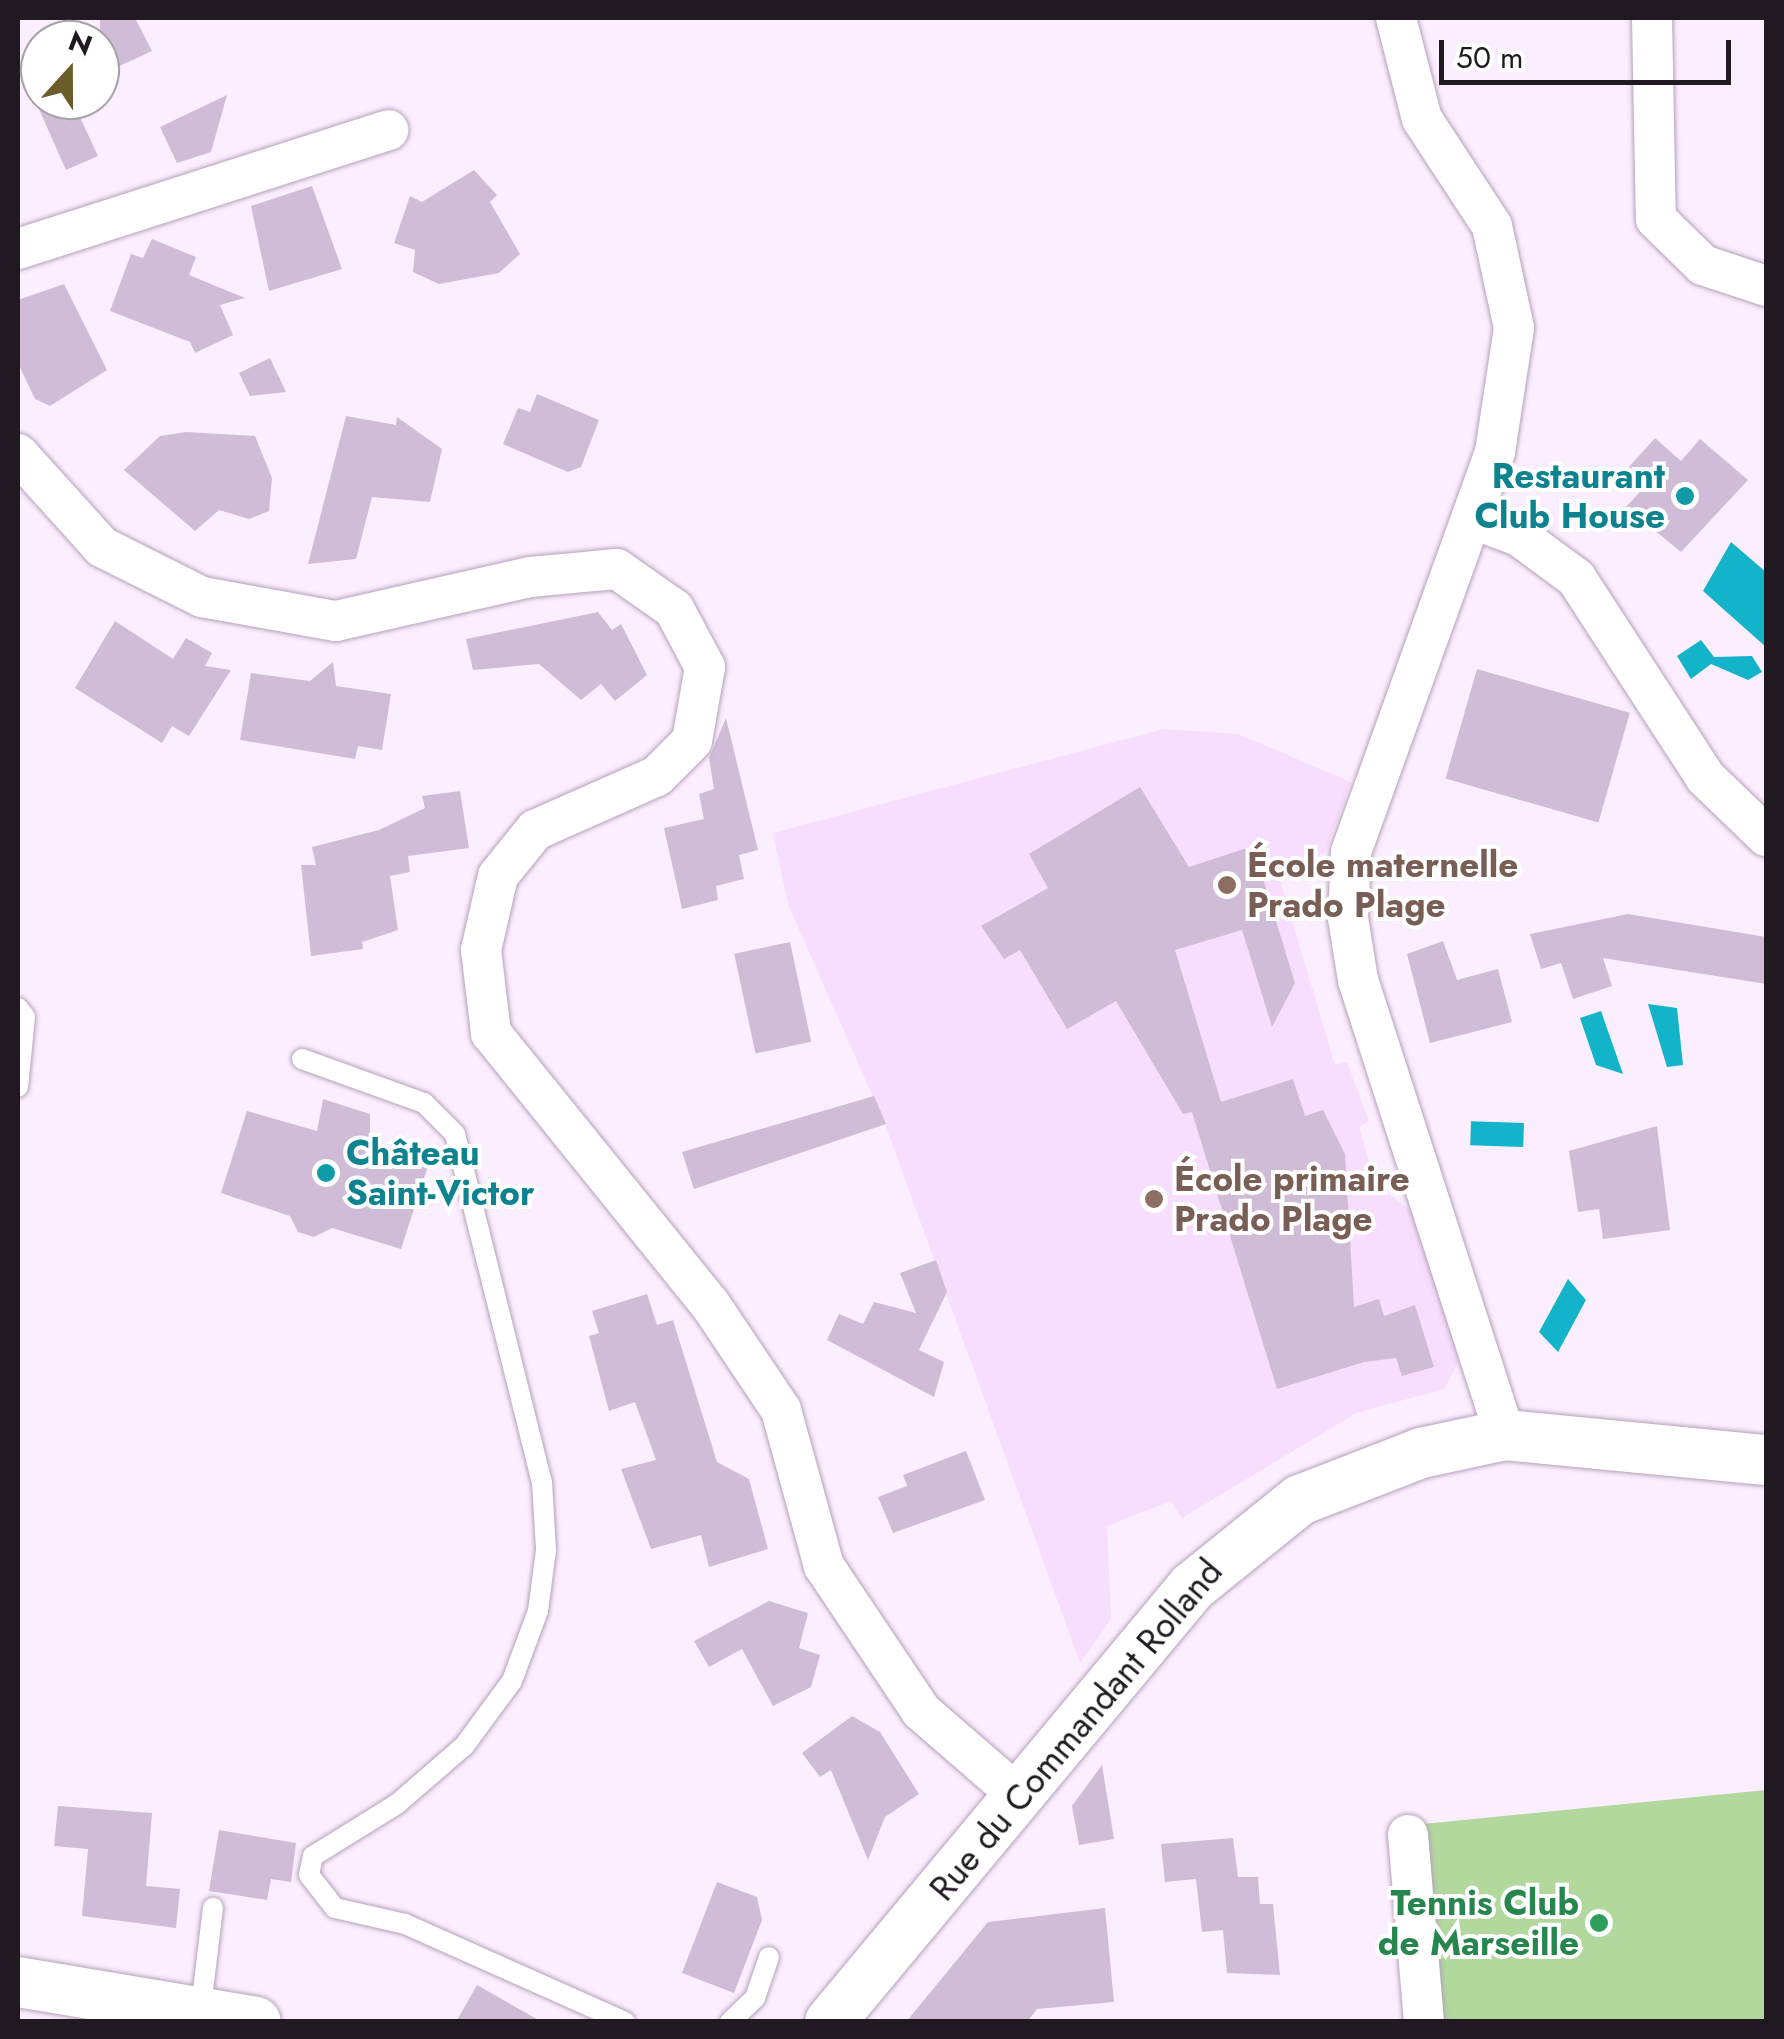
<!DOCTYPE html>
<html>
<head>
<meta charset="utf-8">
<style>
  body { margin:0 }
  #map { position:relative; width:1784px; height:2039px; overflow:hidden; background:#fbeefe; font-family:Jost,sans-serif }
  div>[style] { position:absolute }
  .built>* { inset:0; background:#f7ddfe }
  .green>* { inset:0; background:#b2d89e }
  .water>* { inset:0; background:#13b3ca; transform-origin:0 0 }
  .building>* { inset:0; background:#d0bcd6; transform-origin:0 0 }
  .roads { filter:drop-shadow(0 0 2px #b5a1ba) drop-shadow(0 0 2px #b5a1ba) }
  .service>* { height:20px; margin:-10px; padding:0 10px; transform-origin:10px; border-radius:10px; background:#fff }
  .minor>* { height:40px; margin:-20px; padding:0 20px; transform-origin:20px; border-radius:20px; background:#fff }
  .tertiary>* { height:50px; margin:-25px; padding:0 25px; transform-origin:25px; border-radius:25px; background:#fff }
  .dots>* { width:28px; height:28px; translate:-50% -50%; box-sizing:border-box; border:5px solid #fff; border-radius:50% }
  span { translate:-50% -50%; white-space:nowrap; text-align:center; line-height:1.15; -webkit-text-stroke:8px #fff; paint-order:stroke }
  .culture-label { font-size:35px; color:#0d838f; font-weight:700 }
  .right { translate:-100% -50%; text-align:right }
  .left { translate:0 -50%; text-align:left }
  .education-label { font-size:35px; color:#785e54; font-weight:700 }
  .street-label { font-size:35px; color:#201922 }
  .leisure-label { font-size:35px; color:#27864d; font-weight:700 }
  .frame { position:absolute; inset:0; border:20px solid #201922; pointer-events:none }
  .north { position:absolute; left:20px; top:20px; width:100px; height:100px; box-sizing:border-box; background:#fff; border:2px solid #a6a3a7; border-radius:50%; rotate:21deg; font-size:28px; font-weight:700; line-height:40px; text-align:center; color:#201922 }
  .north::after { content:''; display:block; margin:auto; width:35px; height:45px; background:#6c5c29; clip-path:polygon(50% 0,100% 100%,50% 72%,0 100%) }
  .scale { position:absolute; left:1439px; top:40px; width:292px; height:45px; box-sizing:border-box; border:5px solid #201922; border-top:0; padding-left:12px; font-size:30px; line-height:35px; white-space:nowrap; color:#201922; -webkit-text-stroke:8px #fff; paint-order:stroke }
</style>
</head>
<body>
<div id="map">
  <div class="built">
    <div style="clip-path:polygon(1164px 729px,1238px 734px,1351px 782px,1326px 851px,1280px 880px,1335px 1065px,1347px 1062px,1369px 1121px,1359px 1127px,1375px 1183px,1418px 1216px,1460px 1359px,1444px 1389px,1356px 1413px,1182px 1518px,1171px 1501px,1107px 1526px,1111px 1619px,1080px 1663px,885px 1124px,788px 904px,773px 833px)"></div>
  </div>
  <div class="green">
    <div style="clip-path:polygon(1766px 1790px,1766px 2021px,1441px 2021px,1423px 1824px)"></div>
  </div>
  <div class="water">
    <div style="clip-path:polygon(1731px 542px,1766px 572px,1766px 647px,1703px 591px)"></div>
    <div style="clip-path:polygon(1701px 640px,1714px 657px,1752px 656px,1762px 672px,1748px 680px,1711px 664px,1691px 679px,1677px 656px)"></div>
    <div style="clip-path:polygon(1648px 1004px,1677px 1008px,1683px 1065px,1667px 1067px)"></div>
    <div style="clip-path:polygon(1601px 1011px,1623px 1074px,1596px 1065px,1580px 1018px)"></div>
    <div style="left:1524px;top:1123px;width:24px;height:53px;rotate:92deg"></div>
    <div style="clip-path:polygon(1568px 1279px,1586px 1300px,1558px 1352px,1539px 1332px)"></div>
  </div>
  <div class="building">
    <div style="clip-path:polygon(100px 18px,135px 18px,152px 51px,100px 75px)"></div>
    <div style="clip-path:polygon(227px 95px,211px 152px,177px 163px,160px 127px)"></div>
    <div style="clip-path:polygon(35px 100px,72px 100px,98px 156px,66px 170px)"></div>
    <div style="clip-path:polygon(474px 170px,497px 195px,490px 202px,520px 254px,499px 273px,439px 284px,413px 272px,415px 250px,394px 243px,410px 196px,422px 202px)"></div>
    <div style="clip-path:polygon(312px 186px,342px 269px,269px 291px,251px 206px)"></div>
    <div style="clip-path:polygon(152px 239px,196px 257px,189px 275px,245px 298px,220px 305px,233px 335px,195px 353px,190px 342px,110px 311px,131px 254px,143px 258px)"></div>
    <div style="clip-path:polygon(64px 284px,107px 370px,50px 406px,35px 399px,18px 363px,18px 300px)"></div>
    <div style="clip-path:polygon(270px 358px,286px 392px,250px 396px,239px 373px)"></div>
    <div style="clip-path:polygon(537px 394px,599px 420px,581px 467px,568px 472px,503px 444px,518px 408px,530px 412px)"></div>
    <div style="clip-path:polygon(346px 416px,396px 425px,397px 417px,442px 449px,430px 502px,372px 497px,356px 559px,308px 564px)"></div>
    <div style="clip-path:polygon(186px 432px,255px 436px,272px 478px,269px 511px,249px 519px,219px 510px,195px 531px,124px 470px,160px 436px)"></div>
    <div style="clip-path:polygon(1655px 438px,1681px 461px,1700px 439px,1748px 480px,1681px 552px,1626px 507px,1647px 484px,1628px 468px)"></div>
    <div style="clip-path:polygon(598px 612px,612px 630px,621px 624px,647px 675px,615px 701px,601px 684px,581px 700px,539px 664px,473px 670px,466px 639px)"></div>
    <div style="clip-path:polygon(115px 621px,173px 659px,186px 638px,212px 653px,205px 666px,231px 670px,189px 736px,172px 726px,162px 743px,75px 688px)"></div>
    <div style="clip-path:polygon(333px 662px,336px 686px,391px 694px,382px 750px,358px 746px,355px 759px,240px 740px,251px 673px,310px 681px)"></div>
    <div style="left:1477px;top:669px;width:159px;height:114px;rotate:16deg"></div>
    <div style="clip-path:polygon(726px 718px,758px 850px,739px 855px,744px 879px,716px 886px,718px 900px,682px 909px,664px 828px,704px 819px,699px 794px,714px 789px,709px 758px)"></div>
    <div style="clip-path:polygon(1140px 787px,1189px 867px,1253px 846px,1295px 983px,1272px 1027px,1242px 930px,1175px 950px,1221px 1102px,1293px 1079px,1305px 1116px,1323px 1110px,1345px 1154px,1354px 1307px,1379px 1299px,1384px 1316px,1415px 1305px,1434px 1367px,1402px 1376px,1396px 1358px,1364px 1362px,1277px 1389px,1192px 1112px,1183px 1114px,1116px 1001px,1067px 1029px,1020px 950px,1004px 959px,981px 926px,1048px 888px,1029px 854px)"></div>
    <div style="clip-path:polygon(460px 791px,469px 848px,408px 856px,410px 872px,390px 876px,398px 930px,362px 942px,363px 949px,311px 956px,301px 865px,316px 865px,312px 847px,379px 830px,425px 808px,422px 796px)"></div>
    <div style="clip-path:polygon(1628px 914px,1766px 937px,1766px 984px,1603px 958px,1612px 986px,1573px 999px,1561px 963px,1541px 969px,1530px 934px)"></div>
    <div style="clip-path:polygon(1443px 941px,1457px 980px,1498px 969px,1512px 1022px,1430px 1043px,1407px 954px)"></div>
    <div style="left:790px;top:942px;width:102px;height:57px;rotate:78deg"></div>
    <div style="clip-path:polygon(874px 1096px,886px 1124px,694px 1189px,682px 1152px)"></div>
    <div style="clip-path:polygon(323px 1099px,370px 1114px,370px 1147px,428px 1166px,401px 1249px,332px 1228px,314px 1237px,298px 1232px,290px 1216px,221px 1193px,247px 1111px,317px 1131px)"></div>
    <div style="clip-path:polygon(1657px 1126px,1670px 1230px,1603px 1239px,1599px 1209px,1578px 1212px,1569px 1151px)"></div>
    <div style="clip-path:polygon(936px 1260px,947px 1292px,919px 1350px,944px 1362px,934px 1397px,827px 1340px,839px 1314px,863px 1324px,874px 1302px,916px 1313px,900px 1273px)"></div>
    <div style="clip-path:polygon(647px 1294px,657px 1325px,673px 1320px,717px 1462px,749px 1479px,768px 1549px,709px 1567px,701px 1535px,651px 1549px,621px 1469px,656px 1460px,635px 1402px,609px 1411px,589px 1336px,599px 1333px,592px 1311px)"></div>
    <div style="clip-path:polygon(966px 1451px,985px 1500px,893px 1533px,878px 1497px,907px 1486px,903px 1475px)"></div>
    <div style="clip-path:polygon(769px 1601px,808px 1613px,799px 1648px,820px 1655px,811px 1687px,773px 1706px,742px 1649px,709px 1667px,694px 1641px)"></div>
    <div style="clip-path:polygon(852px 1716px,880px 1732px,919px 1794px,885px 1817px,868px 1860px,831px 1770px,820px 1777px,802px 1753px)"></div>
    <div style="clip-path:polygon(1102px 1765px,1114px 1839px,1079px 1845px,1072px 1806px)"></div>
    <div style="clip-path:polygon(58px 1806px,152px 1813px,146px 1886px,180px 1889px,176px 1928px,82px 1916px,88px 1849px,54px 1846px)"></div>
    <div style="clip-path:polygon(219px 1830px,296px 1843px,291px 1882px,271px 1879px,267px 1900px,209px 1891px)"></div>
    <div style="clip-path:polygon(1233px 1838px,1238px 1877px,1258px 1877px,1260px 1904px,1273px 1904px,1280px 1975px,1227px 1973px,1223px 1930px,1202px 1932px,1196px 1879px,1165px 1882px,1161px 1844px)"></div>
    <div style="clip-path:polygon(717px 1882px,757px 1897px,762px 1920px,734px 1993px,682px 1973px)"></div>
    <div style="clip-path:polygon(1105px 1908px,1114px 2002px,1037px 2009px,1027px 2022px,906px 2022px,988px 1922px)"></div>
    <div style="clip-path:polygon(477px 1985px,542px 2022px,456px 2022px)"></div>
  </div>
  <div class="roads">
    <div class="service">
      <div style="left:18px;top:1008px;width:11px;rotate:52deg"></div>
      <div style="left:25px;top:1017px;width:70px;rotate:95.7deg"></div>
      <div style="left:302px;top:1059px;width:130px;rotate:19.8deg"></div>
      <div style="left:424px;top:1103px;width:44px;rotate:45deg"></div>
      <div style="left:455px;top:1134px;width:359px;rotate:76deg"></div>
      <div style="left:542px;top:1482px;width:68px;rotate:86.6deg"></div>
      <div style="left:546px;top:1550px;width:62px;rotate:97.5deg"></div>
      <div style="left:538px;top:1611px;width:75px;rotate:110.4deg"></div>
      <div style="left:512px;top:1681px;width:81px;rotate:126.4deg"></div>
      <div style="left:464px;top:1746px;width:89px;rotate:139.1deg"></div>
      <div style="left:397px;top:1804px;width:99px;rotate:148.2deg"></div>
      <div style="left:313px;top:1856px;width:19px;rotate:102deg"></div>
      <div style="left:309px;top:1875px;width:42px;rotate:51.8deg"></div>
      <div style="left:335px;top:1908px;width:72px;rotate:12.9deg"></div>
      <div style="left:405px;top:1924px;width:241px;rotate:24deg"></div>
      <div style="left:201px;top:2007px;width:100px;rotate:-83.1deg"></div>
      <div style="left:730px;top:2022px;width:35px;rotate:-44deg"></div>
      <div style="left:755px;top:1998px;width:43px;rotate:-71.1deg"></div>
    </div>
    <div class="minor">
      <div style="left:1396px;top:18px;width:104px;rotate:75.6deg"></div>
      <div style="left:1422px;top:119px;width:128px;rotate:56.8deg"></div>
      <div style="left:1492px;top:226px;width:104px;rotate:77.8deg"></div>
      <div style="left:1514px;top:328px;width:125px;rotate:98.7deg"></div>
      <div style="left:1495px;top:452px;width:425px;rotate:109.8deg"></div>
      <div style="left:1351px;top:852px;width:66px;rotate:92.6deg"></div>
      <div style="left:1348px;top:918px;width:63px;rotate:80.8deg"></div>
      <div style="left:1358px;top:980px;width:478px;rotate:72.1deg"></div>
      <div style="left:1652px;top:18px;width:201px;rotate:88.9deg"></div>
      <div style="left:1656px;top:219px;width:66px;rotate:44.4deg"></div>
      <div style="left:1703px;top:265px;width:66px;rotate:18.4deg"></div>
      <div style="left:18px;top:249px;width:389px;rotate:-17.8deg"></div>
      <div style="left:18px;top:454px;width:125px;rotate:47.9deg"></div>
      <div style="left:102px;top:547px;width:112px;rotate:26.6deg"></div>
      <div style="left:202px;top:597px;width:136px;rotate:10.2deg"></div>
      <div style="left:336px;top:621px;width:199px;rotate:-12.8deg"></div>
      <div style="left:530px;top:577px;width:87px;rotate:-5.3deg"></div>
      <div style="left:617px;top:569px;width:70px;rotate:35.1deg"></div>
      <div style="left:674px;top:609px;width:66px;rotate:61.9deg"></div>
      <div style="left:705px;top:667px;width:75px;rotate:100deg"></div>
      <div style="left:692px;top:741px;width:49px;rotate:135deg"></div>
      <div style="left:657px;top:776px;width:133px;rotate:156.1deg"></div>
      <div style="left:535px;top:830px;width:59px;rotate:128.8deg"></div>
      <div style="left:498px;top:876px;width:76px;rotate:102.9deg"></div>
      <div style="left:481px;top:950px;width:84px;rotate:83.1deg"></div>
      <div style="left:491px;top:1033px;width:348px;rotate:51.1deg"></div>
      <div style="left:710px;top:1304px;width:128px;rotate:56.2deg"></div>
      <div style="left:781px;top:1410px;width:162px;rotate:74.6deg"></div>
      <div style="left:824px;top:1566px;width:174px;rotate:56.2deg"></div>
      <div style="left:921px;top:1711px;width:130px;rotate:40.9deg"></div>
      <div style="left:1473px;top:519px;width:49px;rotate:20.3deg"></div>
      <div style="left:1519px;top:536px;width:71px;rotate:36.4deg"></div>
      <div style="left:1576px;top:578px;width:237px;rotate:57deg"></div>
      <div style="left:1705px;top:777px;width:85px;rotate:44deg"></div>
      <div style="left:1408px;top:1835px;width:188px;rotate:85.1deg"></div>
    </div>
    <div class="tertiary">
      <div style="left:18px;top:1982px;width:241px;rotate:9.5deg"></div>
      <div style="left:830px;top:2022px;width:566px;rotate:-50.23deg"></div>
      <div style="left:1192px;top:1587px;width:139px;rotate:-38.9deg"></div>
      <div style="left:1300px;top:1500px;width:130px;rotate:-21.2deg"></div>
      <div style="left:1421px;top:1453px;width:86px;rotate:-12.1deg"></div>
      <div style="left:1505px;top:1435px;width:262px;rotate:5.5deg"></div>
    </div>
  </div>
  <div class="dots">
    <div style="left:1685px;top:496px;background:#0f9aa8"></div>
    <div style="left:1227px;top:885px;background:#8d6e63"></div>
    <div style="left:326px;top:1173px;background:#0f9aa8"></div>
    <div style="left:1154px;top:1199px;background:#8d6e63"></div>
    <div style="left:1599px;top:1923px;background:#2e9e5b"></div>
  </div>
  <div class="culture-label">
    <span class="right" style="left:1665px;top:496px">Restaurant<br>Club House</span>
    <span class="left" style="left:346px;top:1173px">Château<br>Saint-Victor</span>
  </div>
  <div class="education-label">
    <span class="left" style="left:1247px;top:885px">École maternelle<br>Prado Plage</span>
    <span class="left" style="left:1174px;top:1199px">École primaire<br>Prado Plage</span>
  </div>
  <div class="street-label">
    <span style="left:1076px;top:1730px;rotate:-50deg">Rue du Commandant Rolland</span>
  </div>
  <div class="leisure-label">
    <span class="right" style="left:1579px;top:1923px">Tennis Club<br>de Marseille</span>
  </div>
  <div class="frame"></div>
  <div class="north">N</div>
  <div class="scale">50 m</div>
</div>
</body>
</html>
